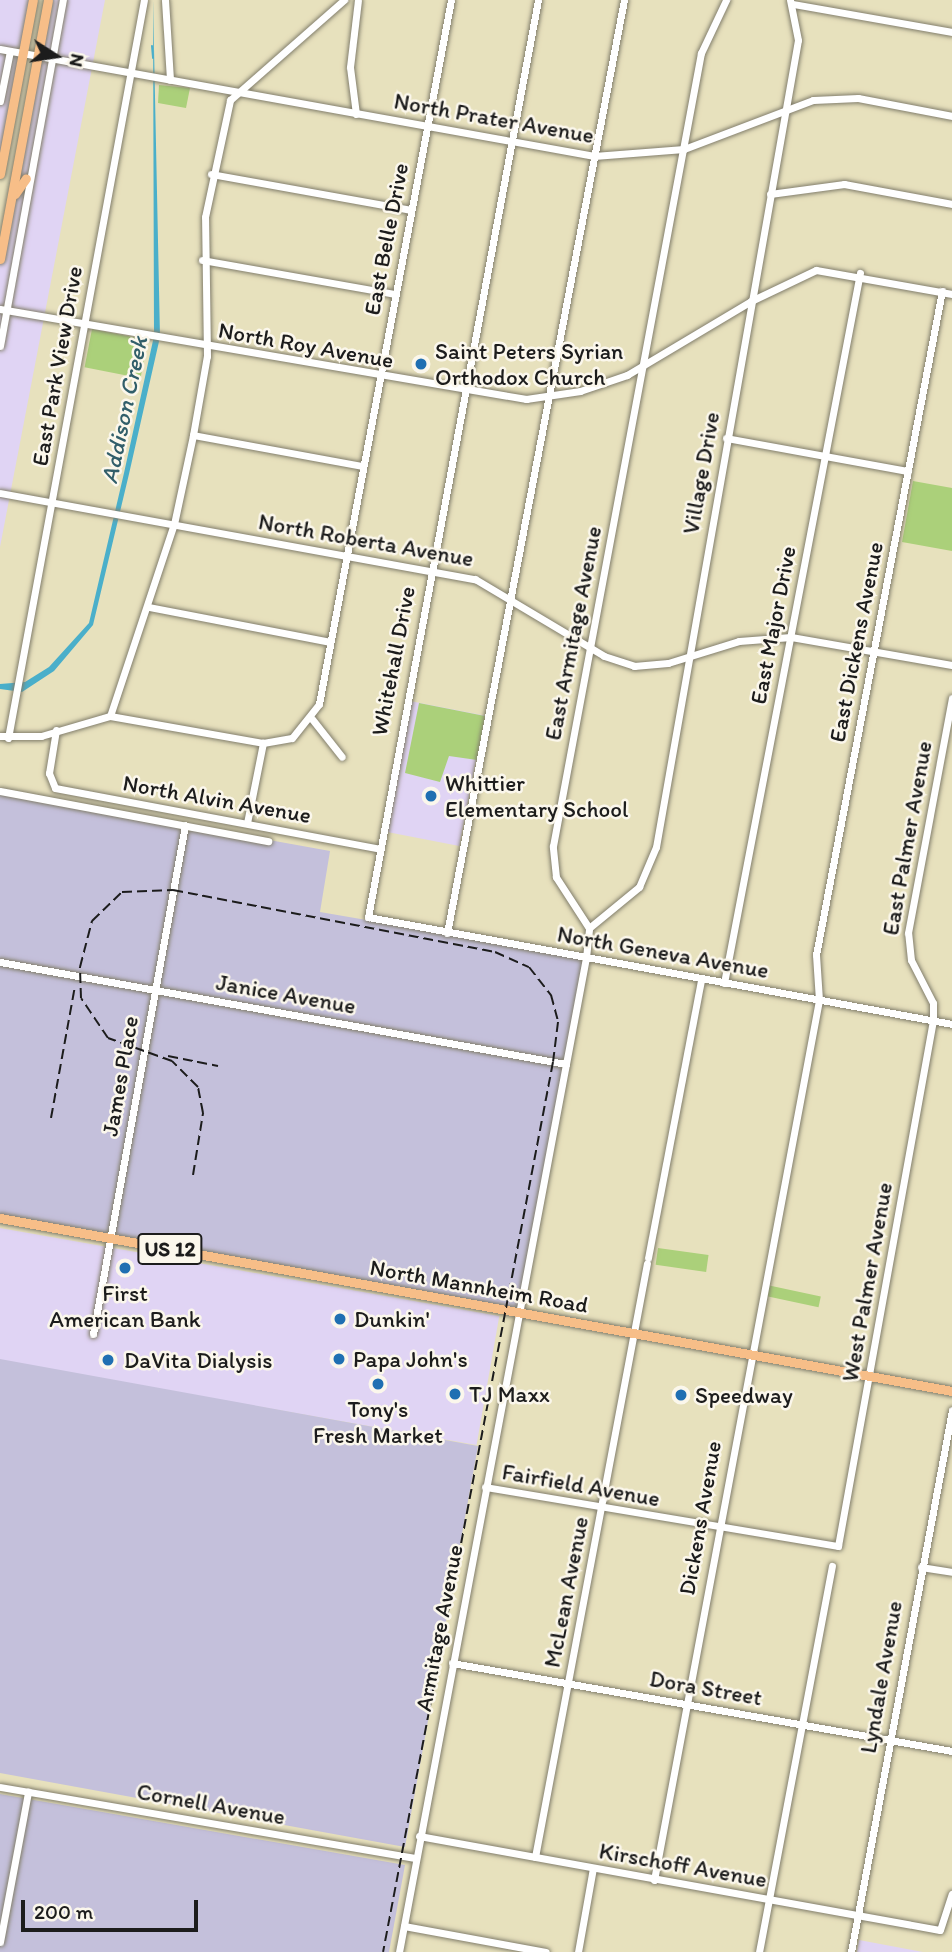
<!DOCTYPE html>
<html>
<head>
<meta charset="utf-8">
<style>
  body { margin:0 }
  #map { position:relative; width:952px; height:1952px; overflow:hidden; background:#e7e1bd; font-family:Itim,sans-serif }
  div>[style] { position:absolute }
  .built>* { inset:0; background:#e0d4f4; transform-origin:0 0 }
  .industrial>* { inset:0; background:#c4c0db }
  .green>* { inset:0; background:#abd07a; transform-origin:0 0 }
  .water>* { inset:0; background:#4aafca }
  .stream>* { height:2px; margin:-1px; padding:0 1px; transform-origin:1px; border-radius:1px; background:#4aafca }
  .roads { filter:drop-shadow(0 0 2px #827e6c) drop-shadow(0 0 2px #827e6c) }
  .minor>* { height:7px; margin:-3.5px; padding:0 3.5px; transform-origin:3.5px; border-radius:3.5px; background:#fff }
  .major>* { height:9px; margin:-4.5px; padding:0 4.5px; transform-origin:4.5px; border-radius:4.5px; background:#f7be88 }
  .rail>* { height:2px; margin-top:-1px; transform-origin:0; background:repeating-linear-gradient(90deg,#1c1c1c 0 10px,transparent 0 15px) }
  .dots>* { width:19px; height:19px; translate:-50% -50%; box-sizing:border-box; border:4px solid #fbf7ec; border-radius:50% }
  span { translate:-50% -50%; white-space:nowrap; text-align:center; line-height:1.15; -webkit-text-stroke:5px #fbf7ec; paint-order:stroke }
  .shield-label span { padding:2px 5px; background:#fbf7ec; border:2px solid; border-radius:5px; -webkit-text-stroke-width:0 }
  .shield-label { font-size:21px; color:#1c1c1c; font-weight:700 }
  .street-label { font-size:23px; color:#1c1c1c }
  .poi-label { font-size:23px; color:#1c1c1c }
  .left { translate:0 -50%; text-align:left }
  .water-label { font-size:24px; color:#315e6a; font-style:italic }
  .north { position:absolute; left:21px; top:21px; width:70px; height:70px; -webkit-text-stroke:5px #fbf7ec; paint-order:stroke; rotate:102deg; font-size:19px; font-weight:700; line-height:28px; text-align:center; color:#1c1c1c }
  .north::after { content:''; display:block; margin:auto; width:24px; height:32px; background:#1c1c1c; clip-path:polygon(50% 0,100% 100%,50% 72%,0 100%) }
  .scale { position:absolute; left:21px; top:1900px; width:177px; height:32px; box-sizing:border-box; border:4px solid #1c1c1c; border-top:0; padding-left:9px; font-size:21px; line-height:24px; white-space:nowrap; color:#1c1c1c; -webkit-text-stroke:5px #fbf7ec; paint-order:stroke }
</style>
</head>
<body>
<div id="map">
  <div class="built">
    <div style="clip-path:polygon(0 0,33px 0,0 174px)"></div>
    <div style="clip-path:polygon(48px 0,105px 0,0 547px,0 259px)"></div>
    <div style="left:410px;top:701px;width:76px;height:133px;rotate:11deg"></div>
    <div style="left:0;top:1228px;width:507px;height:131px;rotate:10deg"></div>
    <div style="clip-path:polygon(859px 1940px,923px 1952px,857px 1952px)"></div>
  </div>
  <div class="industrial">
    <div style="clip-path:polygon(0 791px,330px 851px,320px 912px,586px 958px,517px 1312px,0 1218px)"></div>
    <div style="clip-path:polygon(0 1359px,478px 1446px,405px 1847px,0 1773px)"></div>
    <div style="clip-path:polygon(0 1794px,405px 1865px,389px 1952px,0 1952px)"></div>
  </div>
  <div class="green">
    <div style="clip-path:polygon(159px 85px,190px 88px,186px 108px,158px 103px)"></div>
    <div style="left:92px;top:329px;width:57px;height:39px;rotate:11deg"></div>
    <div style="clip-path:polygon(913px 481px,952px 488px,952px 551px,902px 542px)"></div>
    <div style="clip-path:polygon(419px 703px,485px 716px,477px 760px,449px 756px,440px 782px,405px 773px)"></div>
    <div style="left:658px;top:1248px;width:51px;height:17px;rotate:8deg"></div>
    <div style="left:767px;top:1285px;width:55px;height:11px;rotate:12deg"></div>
  </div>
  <div class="water">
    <div style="clip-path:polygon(153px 0,160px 337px,129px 474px,93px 625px,54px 671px,22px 692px,0 689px,0 684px,25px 682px,49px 667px,89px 623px,124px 473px,154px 336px)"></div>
  </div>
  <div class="stream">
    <div style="left:152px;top:46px;width:12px;rotate:85deg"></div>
  </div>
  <div class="roads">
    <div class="minor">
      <div style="left:165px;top:0;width:80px;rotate:86.4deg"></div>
      <div style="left:538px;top:0;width:933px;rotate:100.5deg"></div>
      <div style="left:368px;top:917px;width:594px;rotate:10.38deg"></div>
      <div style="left:793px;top:4px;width:161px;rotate:10deg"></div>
      <div style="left:0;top:49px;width:604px;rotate:10.21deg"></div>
      <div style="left:594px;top:156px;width:90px;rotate:-4.4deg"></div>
      <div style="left:684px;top:149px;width:138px;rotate:-20.8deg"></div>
      <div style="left:813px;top:100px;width:45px;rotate:-2.5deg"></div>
      <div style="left:858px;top:98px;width:96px;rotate:10.8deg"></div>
      <div style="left:0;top:101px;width:51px;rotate:-78.7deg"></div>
      <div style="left:356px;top:114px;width:47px;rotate:-97.3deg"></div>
      <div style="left:350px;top:67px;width:67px;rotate:-83.2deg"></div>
      <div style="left:211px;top:174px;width:203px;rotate:10.2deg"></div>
      <div style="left:770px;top:194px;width:75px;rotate:-7.7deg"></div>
      <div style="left:844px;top:184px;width:110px;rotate:10.5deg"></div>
      <div style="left:202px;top:260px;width:196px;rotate:10deg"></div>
      <div style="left:0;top:309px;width:534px;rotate:9.71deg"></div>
      <div style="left:526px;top:399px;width:55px;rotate:-8.4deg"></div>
      <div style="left:580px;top:391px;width:50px;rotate:-18.8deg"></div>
      <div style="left:627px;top:375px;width:144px;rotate:-30.8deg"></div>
      <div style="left:751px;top:301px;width:72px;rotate:-25.5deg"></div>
      <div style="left:816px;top:270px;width:138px;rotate:10deg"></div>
      <div style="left:0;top:346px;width:352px;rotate:-79.7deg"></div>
      <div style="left:193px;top:435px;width:172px;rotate:10.4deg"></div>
      <div style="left:726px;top:438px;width:185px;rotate:10.3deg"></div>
      <div style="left:0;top:493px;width:483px;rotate:10.3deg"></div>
      <div style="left:475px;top:579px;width:150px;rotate:30.8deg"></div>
      <div style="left:604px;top:656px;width:32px;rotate:18deg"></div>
      <div style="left:634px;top:666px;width:34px;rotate:-5deg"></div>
      <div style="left:668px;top:663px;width:74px;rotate:-17.2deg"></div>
      <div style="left:739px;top:641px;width:52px;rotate:-4.4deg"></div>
      <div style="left:791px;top:637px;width:163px;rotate:9.9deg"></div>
      <div style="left:149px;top:607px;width:184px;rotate:10.9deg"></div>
      <div style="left:110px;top:716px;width:202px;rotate:-71.6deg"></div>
      <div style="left:174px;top:524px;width:91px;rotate:-77.9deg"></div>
      <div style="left:193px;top:435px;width:80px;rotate:-80deg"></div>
      <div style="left:207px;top:356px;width:139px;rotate:-90.8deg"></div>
      <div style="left:205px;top:217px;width:120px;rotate:-77.9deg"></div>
      <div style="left:230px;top:100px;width:152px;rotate:-41.3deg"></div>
      <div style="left:312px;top:719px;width:48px;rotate:51.7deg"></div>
      <div style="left:56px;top:730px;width:44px;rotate:99.2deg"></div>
      <div style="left:49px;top:773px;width:16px;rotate:68deg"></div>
      <div style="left:55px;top:788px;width:327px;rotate:10.6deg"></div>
      <div style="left:0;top:736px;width:41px"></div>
      <div style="left:41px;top:736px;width:72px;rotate:-16.2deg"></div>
      <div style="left:110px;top:716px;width:155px;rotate:10deg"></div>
      <div style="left:8px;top:738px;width:750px;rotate:-79.56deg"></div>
      <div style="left:0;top:791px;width:273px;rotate:10.6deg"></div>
      <div style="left:247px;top:823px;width:82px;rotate:-78.7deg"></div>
      <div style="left:263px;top:743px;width:29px;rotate:-10deg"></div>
      <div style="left:292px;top:738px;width:43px;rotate:-51.5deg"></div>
      <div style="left:319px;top:704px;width:716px;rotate:-79.38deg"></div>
      <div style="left:589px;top:928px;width:65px;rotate:-39.4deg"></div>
      <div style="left:639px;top:887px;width:43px;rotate:-67deg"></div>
      <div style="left:656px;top:847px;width:819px;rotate:-80.02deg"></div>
      <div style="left:798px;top:40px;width:41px;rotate:-101.3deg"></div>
      <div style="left:447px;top:933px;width:950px;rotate:-79.26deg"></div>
      <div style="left:0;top:962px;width:575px;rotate:10.22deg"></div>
      <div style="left:724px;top:983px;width:723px;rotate:-79.16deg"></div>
      <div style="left:648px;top:1258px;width:284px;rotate:-79.2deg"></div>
      <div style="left:93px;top:1334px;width:517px;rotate:-79.75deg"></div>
      <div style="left:485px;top:1487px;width:358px;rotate:9.5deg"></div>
      <div style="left:838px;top:1546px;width:535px;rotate:-79.76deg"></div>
      <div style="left:933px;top:1020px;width:17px;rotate:-90deg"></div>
      <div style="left:933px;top:1003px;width:48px;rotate:-117.1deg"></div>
      <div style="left:911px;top:960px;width:27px;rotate:-96deg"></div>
      <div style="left:908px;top:933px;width:239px;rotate:-79.4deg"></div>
      <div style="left:921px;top:1567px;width:31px;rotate:9deg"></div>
      <div style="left:452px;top:1663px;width:508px;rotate:9.98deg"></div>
      <div style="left:0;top:1787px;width:422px;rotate:9.7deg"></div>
      <div style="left:419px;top:1836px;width:529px;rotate:10.23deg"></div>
      <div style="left:940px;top:1930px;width:38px;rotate:-72deg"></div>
      <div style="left:535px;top:1857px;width:604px;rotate:-79.32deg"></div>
      <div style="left:654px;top:1880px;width:895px;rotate:-79.38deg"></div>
      <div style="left:819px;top:1000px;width:45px;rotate:-93.8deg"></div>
      <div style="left:816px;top:955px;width:676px;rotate:-79.26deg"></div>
      <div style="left:404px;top:1926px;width:144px;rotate:10.4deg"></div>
      <div style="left:0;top:1942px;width:153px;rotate:-79.4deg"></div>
      <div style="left:399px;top:1952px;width:1011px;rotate:-79.35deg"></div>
      <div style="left:586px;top:958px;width:30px;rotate:-84deg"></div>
      <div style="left:589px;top:928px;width:61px;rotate:-122.9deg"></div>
      <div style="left:556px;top:877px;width:31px;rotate:-96deg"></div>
      <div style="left:553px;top:846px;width:807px;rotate:-79.43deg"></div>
      <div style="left:701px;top:53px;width:59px;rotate:-64.7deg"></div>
      <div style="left:578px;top:1952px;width:85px;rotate:-79.9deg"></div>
      <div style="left:759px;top:1952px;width:393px;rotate:-79.3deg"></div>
      <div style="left:851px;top:1952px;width:551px;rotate:-79.44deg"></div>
    </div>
    <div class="major">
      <div style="left:0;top:174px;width:177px;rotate:-79.3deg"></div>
      <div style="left:15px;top:194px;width:19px;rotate:-55deg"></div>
      <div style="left:0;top:259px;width:263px;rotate:-79.5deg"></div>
      <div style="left:0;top:1218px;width:968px;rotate:10.3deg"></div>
    </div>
  </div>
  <div class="rail">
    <div style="left:168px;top:1056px;width:51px;rotate:11.3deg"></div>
    <div style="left:51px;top:1118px;width:134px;rotate:-79.7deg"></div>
    <div style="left:193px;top:1175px;width:63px;rotate:-80.8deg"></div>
    <div style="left:203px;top:1113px;width:26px;rotate:-101deg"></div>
    <div style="left:198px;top:1087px;width:37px;rotate:-135deg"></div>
    <div style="left:172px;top:1061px;width:68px;rotate:-160.2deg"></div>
    <div style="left:108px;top:1038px;width:48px;rotate:-124deg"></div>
    <div style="left:81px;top:998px;width:31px;rotate:-92deg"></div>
    <div style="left:80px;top:967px;width:48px;rotate:-75.4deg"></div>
    <div style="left:92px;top:921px;width:42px;rotate:-44deg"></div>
    <div style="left:122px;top:892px;width:51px;rotate:-2.2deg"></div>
    <div style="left:173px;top:890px;width:328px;rotate:10.9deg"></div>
    <div style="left:495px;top:952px;width:37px;rotate:24deg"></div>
    <div style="left:529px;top:967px;width:36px;rotate:52deg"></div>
    <div style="left:551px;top:995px;width:28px;rotate:75deg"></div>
    <div style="left:558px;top:1022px;width:40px;rotate:97.1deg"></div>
    <div style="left:553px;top:1062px;width:906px;rotate:100.81deg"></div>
  </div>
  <div class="dots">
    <div style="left:421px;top:364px;background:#1f6fb2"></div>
    <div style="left:431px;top:796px;background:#1f6fb2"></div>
    <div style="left:125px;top:1268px;background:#1f6fb2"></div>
    <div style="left:340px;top:1319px;background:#1f6fb2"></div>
    <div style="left:339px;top:1359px;background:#1f6fb2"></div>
    <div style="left:108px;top:1360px;background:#1f6fb2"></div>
    <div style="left:378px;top:1384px;background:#1f6fb2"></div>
    <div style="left:455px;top:1394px;background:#1f6fb2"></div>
    <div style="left:681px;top:1395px;background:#1f6fb2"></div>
  </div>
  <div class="shield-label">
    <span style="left:170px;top:1249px">US 12</span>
  </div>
  <div class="street-label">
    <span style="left:494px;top:118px;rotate:10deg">North Prater Avenue</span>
    <span style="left:386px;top:239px;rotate:-79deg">East Belle Drive</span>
    <span style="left:306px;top:345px;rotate:10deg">North Roy Avenue</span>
    <span style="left:57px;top:366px;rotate:-80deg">East Park View Drive</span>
    <span style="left:701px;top:473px;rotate:-80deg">Village Drive</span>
    <span style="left:366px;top:540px;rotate:10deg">North Roberta Avenue</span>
    <span style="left:773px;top:625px;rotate:-79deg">East Major Drive</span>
    <span style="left:573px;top:633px;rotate:-79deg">East Armitage Avenue</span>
    <span style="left:856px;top:642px;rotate:-79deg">East Dickens Avenue</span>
    <span style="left:393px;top:661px;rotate:-79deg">Whitehall Drive</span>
    <span style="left:217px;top:799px;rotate:10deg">North Alvin Avenue</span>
    <span style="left:907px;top:838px;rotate:-80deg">East Palmer Avenue</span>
    <span style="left:663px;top:952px;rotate:10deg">North Geneva Avenue</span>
    <span style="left:286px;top:994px;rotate:10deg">Janice Avenue</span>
    <span style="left:120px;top:1076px;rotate:-80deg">James Place</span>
    <span style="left:867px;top:1282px;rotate:-80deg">West Palmer Avenue</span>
    <span style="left:479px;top:1286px;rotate:10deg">North Mannheim Road</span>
    <span style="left:581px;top:1485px;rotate:10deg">Fairfield Avenue</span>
    <span style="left:700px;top:1518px;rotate:-80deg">Dickens Avenue</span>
    <span style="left:566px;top:1592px;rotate:-79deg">McLean Avenue</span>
    <span style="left:439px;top:1628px;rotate:-79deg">Armitage Avenue</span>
    <span style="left:881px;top:1677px;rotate:-80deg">Lyndale Avenue</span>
    <span style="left:706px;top:1688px;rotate:10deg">Dora Street</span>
    <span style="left:211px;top:1804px;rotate:10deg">Cornell Avenue</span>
    <span style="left:683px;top:1865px;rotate:10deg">Kirschoff Avenue</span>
  </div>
  <div class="poi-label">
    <span class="left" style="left:435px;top:364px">Saint Peters Syrian<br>Orthodox Church</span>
    <span class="left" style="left:445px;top:796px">Whittier<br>Elementary School</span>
    <span style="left:125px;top:1306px">First<br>American Bank</span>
    <span class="left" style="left:354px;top:1319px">Dunkin'</span>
    <span class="left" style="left:353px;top:1359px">Papa John's</span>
    <span class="left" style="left:124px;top:1360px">DaVita Dialysis</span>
    <span class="left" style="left:469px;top:1394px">TJ Maxx</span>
    <span class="left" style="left:695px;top:1395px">Speedway</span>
    <span style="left:378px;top:1422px">Tony's<br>Fresh Market</span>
  </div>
  <div class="water-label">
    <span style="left:124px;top:410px;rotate:-78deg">Addison Creek</span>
  </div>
  <div class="north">N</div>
  <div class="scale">200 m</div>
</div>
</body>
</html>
